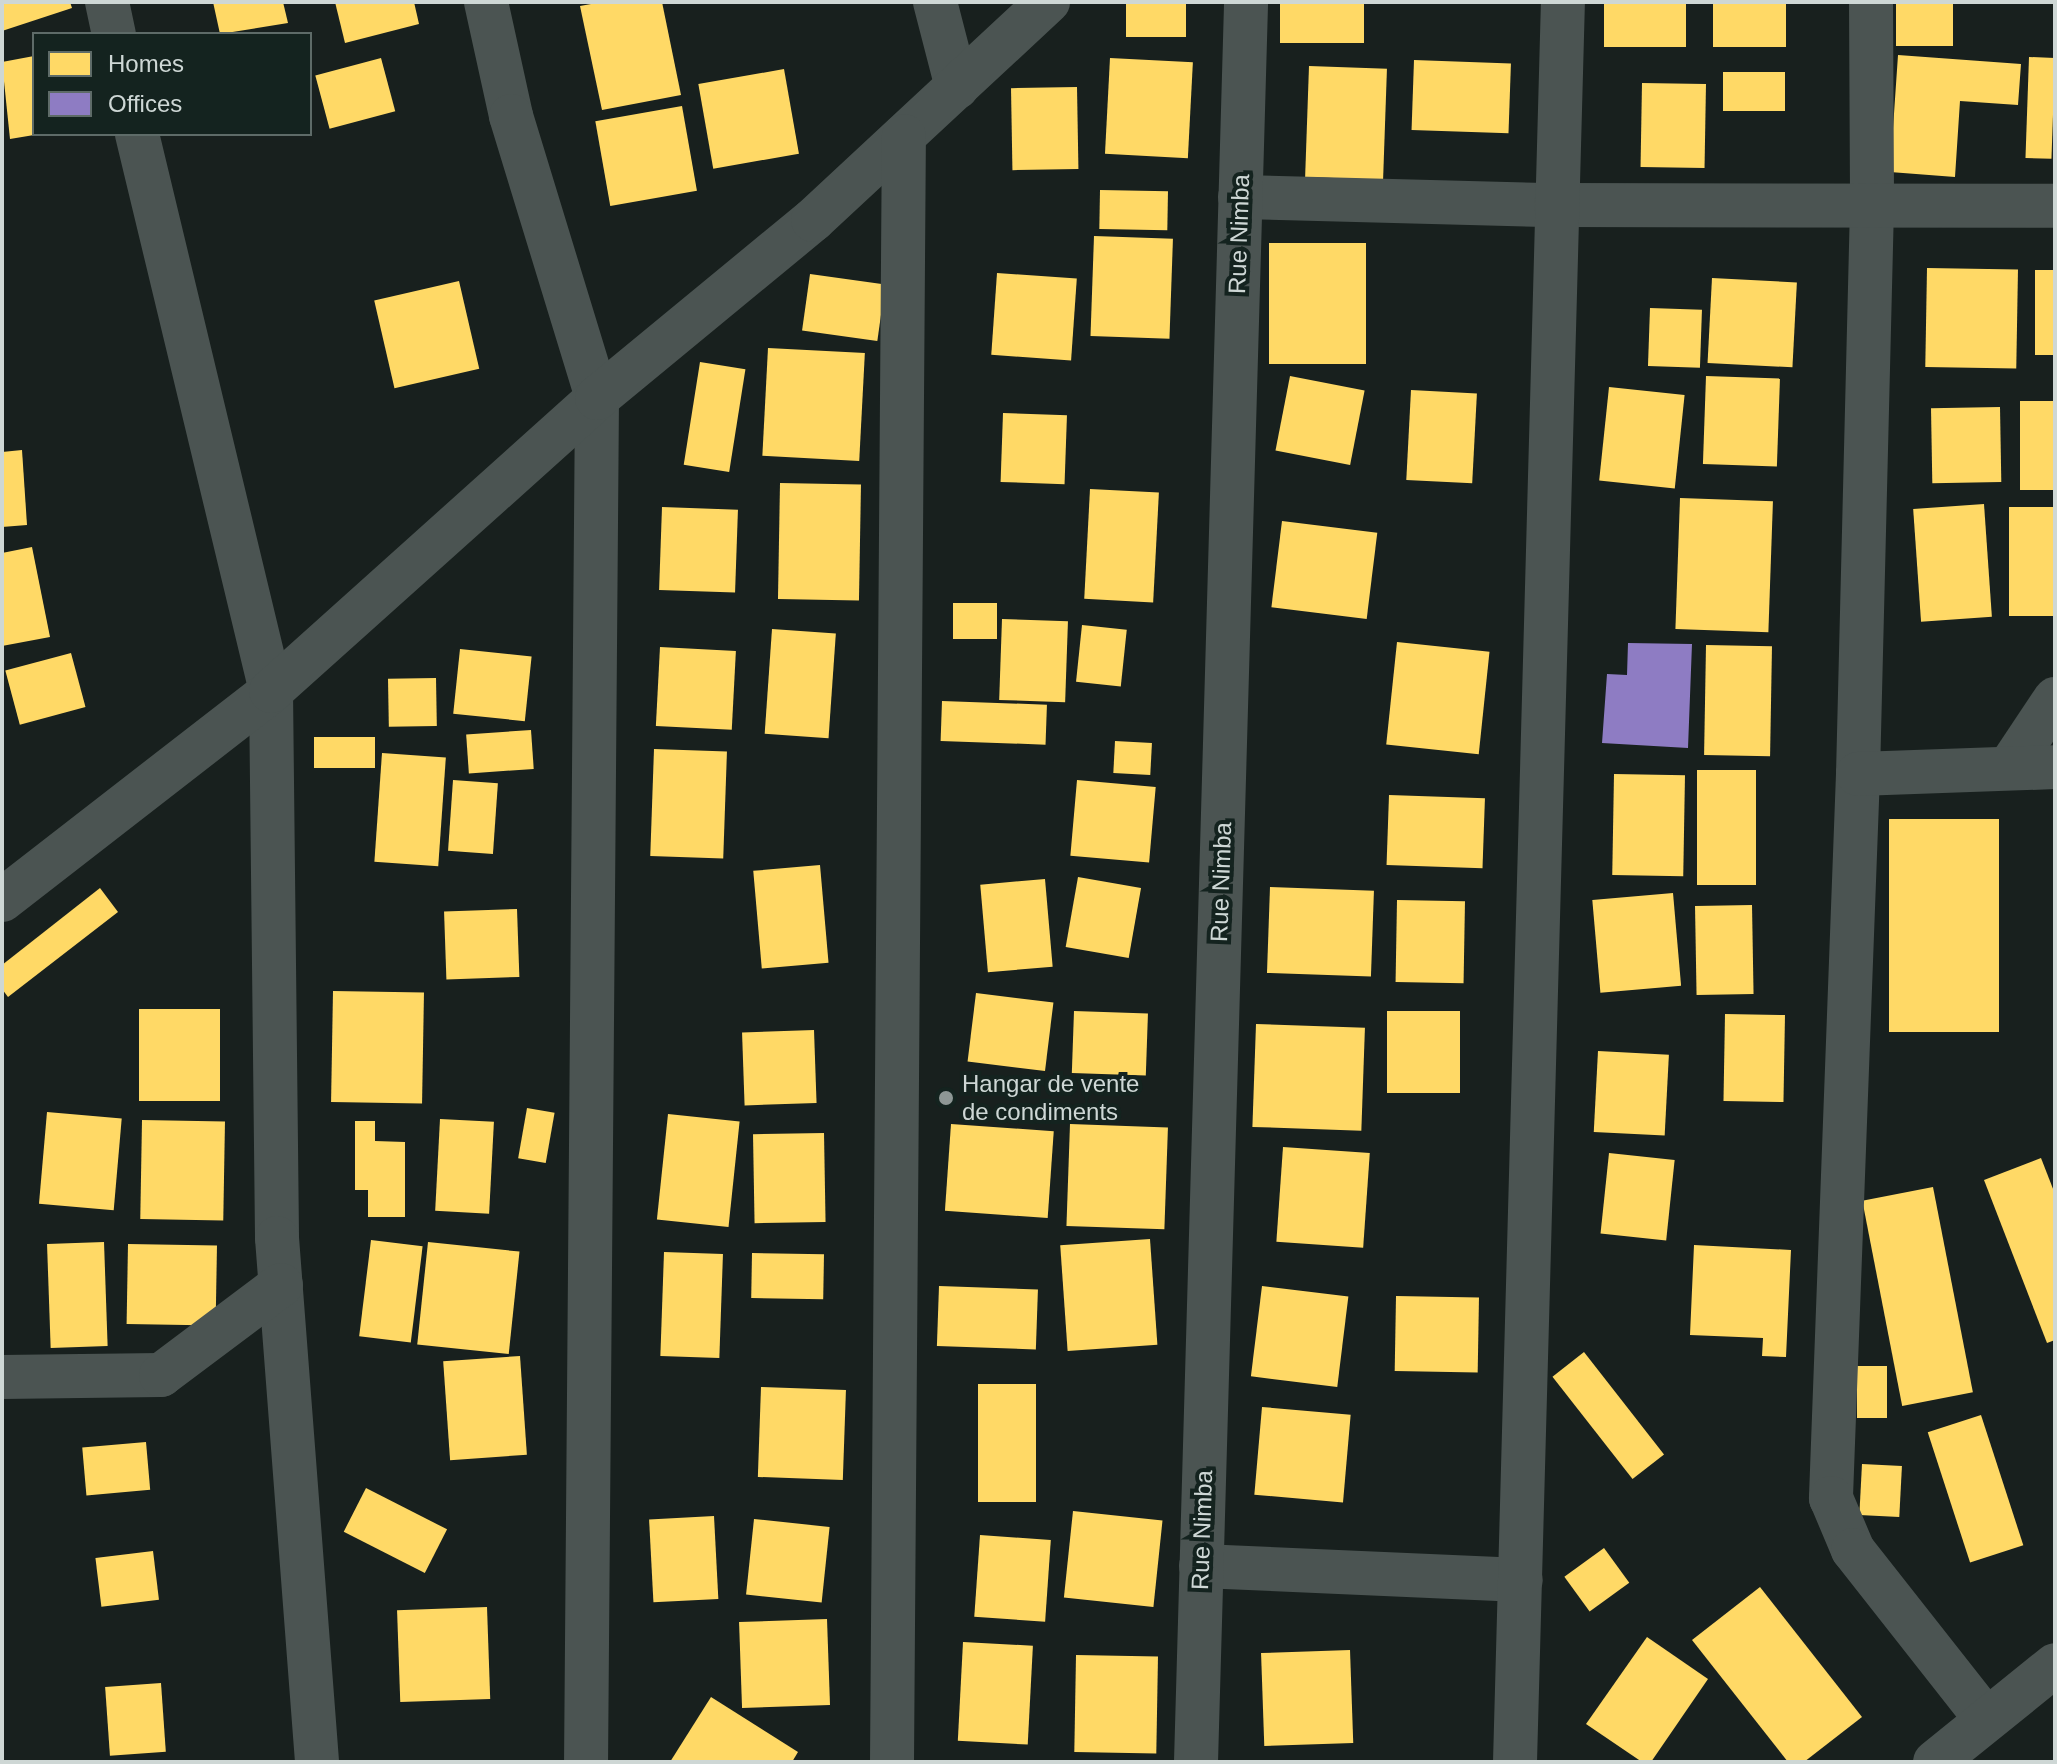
<!DOCTYPE html>
<html>
<head>
<meta charset="utf-8">
<style>
  body { margin:0 }
  #map { position:relative; width:2057px; height:1764px; overflow:hidden; background:#18201e; font-family:Arial,sans-serif }
  div>[style] { position:absolute }
  .homes>* { inset:0; background:#ffd966; transform-origin:0 0 }
  .offices>* { inset:0; background:#8e7cc3 }
  .minor>* { height:44px; margin:-22px; padding:0 22px; transform-origin:22px; border-radius:22px; background:#4b5452 }
  .dots>* { width:22px; height:22px; translate:-50% -50%; box-sizing:border-box; border:4px solid #14231f; border-radius:50% }
  span { translate:-50% -50%; white-space:nowrap; text-align:center; line-height:1.15; -webkit-text-stroke:8px #14231f; paint-order:stroke }
  .street-label { font-size:24px; color:#ced7d5 }
  .poi-label { font-size:24px; color:#ced7d5 }
  .left { translate:0 -50%; text-align:left }
  .frame { position:absolute; inset:0; border:4px solid #ced7d5; pointer-events:none }
  .legend { position:absolute; left:32px; top:32px; width:280px; height:104px; box-sizing:border-box; background:#14231f; border:2px solid #5e6b68; margin:0; padding:10px 14px; list-style:none; font-size:24px; color:#ced7d5 }
  .legend li { display:flex; align-items:center; gap:16px; height:40px }
  .legend b { width:40px; border:2px solid #5e6b68 }
</style>
</head>
<body>
<div id="map">
  <div class="homes">
    <div style="clip-path:polygon(2px 2px,70px 2px,72px 8px,2px 31px)"></div>
    <div style="clip-path:polygon(213px 2px,283px 2px,288px 23px,220px 34px)"></div>
    <div style="clip-path:polygon(335px 2px,414px 2px,419px 24px,345px 43px)"></div>
    <div style="clip-path:polygon(602px 2px,662px 2px,681px 95px,602px 110px,580px 6px)"></div>
    <div style="left:1126px;top:2px;width:60px;height:35px"></div>
    <div style="left:1280px;top:2px;width:84px;height:41px"></div>
    <div style="left:1604px;top:2px;width:82px;height:45px"></div>
    <div style="left:1713px;top:2px;width:73px;height:45px"></div>
    <div style="left:1896px;top:2px;width:57px;height:44px"></div>
    <div style="clip-path:polygon(1898px 55px,2021px 64px,2018px 105px,1960px 101px,1955px 177px,1890px 172px)"></div>
    <div style="clip-path:polygon(34px 56px,34px 135px,10px 139px,2px 62px)"></div>
    <div style="left:2029px;top:57px;width:26px;height:101px;rotate:2deg"></div>
    <div style="left:381px;top:58px;width:55px;height:68px;rotate:75deg"></div>
    <div style="left:1110px;top:58px;width:83px;height:96px;rotate:3deg"></div>
    <div style="left:1414px;top:60px;width:97px;height:70px;rotate:2deg"></div>
    <div style="left:1309px;top:66px;width:78px;height:111px;rotate:2deg"></div>
    <div style="left:784px;top:69px;width:86px;height:87px;rotate:80deg"></div>
    <div style="left:1723px;top:72px;width:62px;height:39px"></div>
    <div style="left:1642px;top:83px;width:64px;height:84px;rotate:1deg"></div>
    <div style="left:1077px;top:87px;width:82px;height:66px;rotate:89deg"></div>
    <div style="left:682px;top:106px;width:86px;height:88px;rotate:80deg"></div>
    <div style="left:1100px;top:190px;width:68px;height:39px;rotate:1deg"></div>
    <div style="left:1094px;top:236px;width:79px;height:100px;rotate:2deg"></div>
    <div style="left:1269px;top:243px;width:97px;height:121px"></div>
    <div style="left:1927px;top:268px;width:91px;height:99px;rotate:1deg"></div>
    <div style="left:2035px;top:270px;width:20px;height:85px"></div>
    <div style="left:997px;top:273px;width:80px;height:82px;rotate:4deg"></div>
    <div style="left:810px;top:274px;width:76px;height:57px;rotate:8deg"></div>
    <div style="left:1712px;top:278px;width:85px;height:85px;rotate:3deg"></div>
    <div style="left:459px;top:281px;width:90px;height:87px;rotate:77deg"></div>
    <div style="left:1650px;top:308px;width:52px;height:58px;rotate:2deg"></div>
    <div style="left:768px;top:348px;width:97px;height:108px;rotate:3deg"></div>
    <div style="left:700px;top:362px;width:46px;height:104px;rotate:9deg"></div>
    <div style="left:1290px;top:376px;width:76px;height:76px;rotate:11deg"></div>
    <div style="left:1706px;top:376px;width:74px;height:88px;rotate:2deg"></div>
    <div style="left:1609px;top:387px;width:76px;height:94px;rotate:6deg"></div>
    <div style="left:1411px;top:390px;width:66px;height:90px;rotate:3deg"></div>
    <div style="left:2020px;top:401px;width:35px;height:89px"></div>
    <div style="left:2000px;top:407px;width:75px;height:69px;rotate:89deg"></div>
    <div style="left:1003px;top:413px;width:64px;height:69px;rotate:2deg"></div>
    <div style="clip-path:polygon(22px 450px,27px 525px,2px 527px,2px 452px)"></div>
    <div style="left:780px;top:483px;width:81px;height:116px;rotate:1deg"></div>
    <div style="left:1090px;top:489px;width:69px;height:110px;rotate:3deg"></div>
    <div style="left:1680px;top:498px;width:93px;height:131px;rotate:2deg"></div>
    <div style="left:1984px;top:504px;width:113px;height:71px;rotate:86deg"></div>
    <div style="left:662px;top:507px;width:76px;height:83px;rotate:2deg"></div>
    <div style="left:2055px;top:507px;width:109px;height:46px;rotate:90deg"></div>
    <div style="left:1282px;top:521px;width:96px;height:87px;rotate:7deg"></div>
    <div style="clip-path:polygon(32px 547px,50px 637px,2px 646px,2px 553px)"></div>
    <div style="left:953px;top:603px;width:44px;height:36px"></div>
    <div style="left:1002px;top:619px;width:66px;height:81px;rotate:2deg"></div>
    <div style="left:1082px;top:625px;width:45px;height:57px;rotate:6deg"></div>
    <div style="left:772px;top:629px;width:64px;height:105px;rotate:4deg"></div>
    <div style="left:1397px;top:642px;width:93px;height:103px;rotate:6deg"></div>
    <div style="left:1706px;top:645px;width:66px;height:110px;rotate:1deg"></div>
    <div style="left:660px;top:647px;width:76px;height:79px;rotate:3deg"></div>
    <div style="left:460px;top:649px;width:72px;height:65px;rotate:6deg"></div>
    <div style="left:71px;top:653px;width:56px;height:68px;rotate:75deg"></div>
    <div style="left:436px;top:678px;width:48px;height:48px;rotate:89deg"></div>
    <div style="left:942px;top:701px;width:105px;height:40px;rotate:2deg"></div>
    <div style="left:531px;top:730px;width:39px;height:65px;rotate:86deg"></div>
    <div style="left:314px;top:737px;width:61px;height:31px"></div>
    <div style="left:1115px;top:741px;width:37px;height:32px;rotate:3deg"></div>
    <div style="left:654px;top:749px;width:73px;height:107px;rotate:2deg"></div>
    <div style="left:382px;top:753px;width:64px;height:109px;rotate:4deg"></div>
    <div style="left:1697px;top:770px;width:59px;height:115px"></div>
    <div style="left:1614px;top:774px;width:71px;height:101px;rotate:1deg"></div>
    <div style="left:453px;top:780px;width:45px;height:71px;rotate:4deg"></div>
    <div style="left:1077px;top:780px;width:79px;height:76px;rotate:5deg"></div>
    <div style="left:1389px;top:795px;width:96px;height:70px;rotate:2deg"></div>
    <div style="left:1889px;top:819px;width:110px;height:213px"></div>
    <div style="left:820px;top:865px;width:98px;height:67px;rotate:85deg"></div>
    <div style="left:1078px;top:877px;width:64px;height:71px;rotate:10deg"></div>
    <div style="left:1045px;top:879px;width:88px;height:65px;rotate:85deg"></div>
    <div style="left:1270px;top:887px;width:104px;height:86px;rotate:2deg"></div>
    <div style="clip-path:polygon(100px 888px,118px 912px,8px 997px,2px 989px,2px 965px)"></div>
    <div style="left:1673px;top:893px;width:93px;height:81px;rotate:85deg"></div>
    <div style="left:1397px;top:900px;width:68px;height:82px;rotate:1deg"></div>
    <div style="left:1752px;top:905px;width:89px;height:57px;rotate:89deg"></div>
    <div style="left:517px;top:909px;width:68px;height:73px;rotate:88deg"></div>
    <div style="left:333px;top:991px;width:91px;height:111px;rotate:1deg"></div>
    <div style="left:976px;top:993px;width:78px;height:69px;rotate:7deg"></div>
    <div style="left:139px;top:1009px;width:81px;height:92px"></div>
    <div style="left:1074px;top:1011px;width:74px;height:62px;rotate:2deg"></div>
    <div style="left:1387px;top:1011px;width:73px;height:82px"></div>
    <div style="left:1725px;top:1014px;width:60px;height:87px;rotate:1deg"></div>
    <div style="left:1256px;top:1024px;width:109px;height:103px;rotate:2deg"></div>
    <div style="left:814px;top:1030px;width:73px;height:72px;rotate:88deg"></div>
    <div style="left:1598px;top:1051px;width:71px;height:81px;rotate:3deg"></div>
    <div style="left:527px;top:1108px;width:28px;height:51px;rotate:10deg"></div>
    <div style="left:47px;top:1112px;width:75px;height:92px;rotate:5deg"></div>
    <div style="left:668px;top:1114px;width:72px;height:106px;rotate:6deg"></div>
    <div style="left:440px;top:1119px;width:54px;height:92px;rotate:3deg"></div>
    <div style="left:142px;top:1120px;width:83px;height:99px;rotate:1deg"></div>
    <div style="clip-path:polygon(355px 1121px,375px 1121px,375px 1141px,405px 1142px,405px 1217px,368px 1217px,368px 1190px,355px 1190px)"></div>
    <div style="left:951px;top:1124px;width:103px;height:87px;rotate:4deg"></div>
    <div style="left:1070px;top:1124px;width:98px;height:102px;rotate:2deg"></div>
    <div style="left:824px;top:1133px;width:89px;height:71px;rotate:89deg"></div>
    <div style="left:1283px;top:1147px;width:87px;height:95px;rotate:4deg"></div>
    <div style="left:1609px;top:1153px;width:66px;height:81px;rotate:6deg"></div>
    <div style="clip-path:polygon(2041px 1158px,2055px 1194px,2055px 1340px,2047px 1343px,1984px 1180px)"></div>
    <div style="left:1933px;top:1187px;width:209px;height:72px;rotate:79deg"></div>
    <div style="left:1150px;top:1239px;width:106px;height:90px;rotate:86deg"></div>
    <div style="left:371px;top:1240px;width:52px;height:97px;rotate:7deg"></div>
    <div style="left:104px;top:1242px;width:104px;height:57px;rotate:88deg"></div>
    <div style="left:428px;top:1242px;width:92px;height:103px;rotate:6deg"></div>
    <div style="left:128px;top:1244px;width:89px;height:80px;rotate:1deg"></div>
    <div style="clip-path:polygon(1694px 1245px,1791px 1250px,1786px 1357px,1762px 1356px,1763px 1338px,1690px 1335px)"></div>
    <div style="left:664px;top:1252px;width:59px;height:104px;rotate:2deg"></div>
    <div style="left:752px;top:1253px;width:72px;height:45px;rotate:1deg"></div>
    <div style="left:939px;top:1286px;width:99px;height:60px;rotate:2deg"></div>
    <div style="left:1262px;top:1286px;width:87px;height:91px;rotate:7deg"></div>
    <div style="left:1396px;top:1296px;width:83px;height:75px;rotate:1deg"></div>
    <div style="left:1584px;top:1352px;width:130px;height:40px;rotate:52deg"></div>
    <div style="left:520px;top:1356px;width:99px;height:77px;rotate:86deg"></div>
    <div style="left:1857px;top:1366px;width:30px;height:52px"></div>
    <div style="left:978px;top:1384px;width:58px;height:118px"></div>
    <div style="left:761px;top:1387px;width:85px;height:90px;rotate:2deg"></div>
    <div style="left:1262px;top:1407px;width:89px;height:88px;rotate:5deg"></div>
    <div style="left:1981px;top:1415px;width:137px;height:56px;rotate:72deg"></div>
    <div style="left:146px;top:1442px;width:48px;height:64px;rotate:85deg"></div>
    <div style="left:1862px;top:1464px;width:40px;height:51px;rotate:3deg"></div>
    <div style="left:366px;top:1488px;width:91px;height:49px;rotate:27deg"></div>
    <div style="left:1073px;top:1511px;width:90px;height:87px;rotate:6deg"></div>
    <div style="left:714px;top:1516px;width:83px;height:65px;rotate:87deg"></div>
    <div style="left:754px;top:1519px;width:76px;height:76px;rotate:6deg"></div>
    <div style="left:980px;top:1535px;width:71px;height:82px;rotate:4deg"></div>
    <div style="left:1604px;top:1548px;width:43px;height:49px;rotate:54deg"></div>
    <div style="left:153px;top:1551px;width:49px;height:58px;rotate:83deg"></div>
    <div style="clip-path:polygon(1760px 1587px,1862px 1717px,1804px 1762px,1788px 1762px,1692px 1640px)"></div>
    <div style="left:487px;top:1607px;width:92px;height:90px;rotate:88deg"></div>
    <div style="left:827px;top:1619px;width:86px;height:88px;rotate:88deg"></div>
    <div style="clip-path:polygon(1647px 1637px,1708px 1679px,1651px 1762px,1642px 1762px,1586px 1724px)"></div>
    <div style="left:963px;top:1642px;width:70px;height:99px;rotate:3deg"></div>
    <div style="left:1350px;top:1650px;width:93px;height:89px;rotate:88deg"></div>
    <div style="left:1076px;top:1655px;width:82px;height:97px;rotate:1deg"></div>
    <div style="left:161px;top:1683px;width:69px;height:56px;rotate:86deg"></div>
    <div style="clip-path:polygon(711px 1697px,798px 1752px,792px 1762px,670px 1762px)"></div>
  </div>
  <div class="offices">
    <div style="clip-path:polygon(1628px 643px,1692px 644px,1688px 748px,1602px 743px,1607px 674px,1627px 675px)"></div>
  </div>
  <div class="minor">
    <div style="left:107px;top:2px;width:33px;rotate:78deg"></div>
    <div style="left:486px;top:2px;width:117px;rotate:77.6deg"></div>
    <div style="left:511px;top:116px;width:295px;rotate:73deg"></div>
    <div style="left:597px;top:398px;width:1364px;rotate:90.46deg"></div>
    <div style="left:935px;top:2px;width:88px;rotate:75.5deg"></div>
    <div style="left:1871px;top:2px;width:204px;rotate:89.7deg"></div>
    <div style="left:1872px;top:206px;width:568px;rotate:91.41deg"></div>
    <div style="left:1858px;top:774px;width:725px;rotate:92.14deg"></div>
    <div style="left:1831px;top:1498px;width:56px;rotate:67.1deg"></div>
    <div style="left:1853px;top:1550px;width:216px;rotate:51.8deg"></div>
    <div style="left:137px;top:134px;width:573px;rotate:76.47deg"></div>
    <div style="left:271px;top:691px;width:547px;rotate:89.37deg"></div>
    <div style="left:277px;top:1238px;width:526px;rotate:85.63deg"></div>
    <div style="left:1240px;top:197px;width:316px;rotate:1.5deg"></div>
    <div style="left:1556px;top:205px;width:499px;rotate:0.1deg"></div>
    <div style="left:2009px;top:768px;width:83px;rotate:-56.3deg"></div>
    <div style="left:1858px;top:774px;width:197px;rotate:-2deg"></div>
    <div style="left:2px;top:900px;width:341px;rotate:-37.8deg"></div>
    <div style="left:271px;top:691px;width:438px;rotate:-41.9deg"></div>
    <div style="left:597px;top:398px;width:280px;rotate:-39.5deg"></div>
    <div style="left:813px;top:220px;width:321px;rotate:-42.9deg"></div>
    <div style="left:2px;top:1377px;width:159px;rotate:-0.7deg"></div>
    <div style="left:161px;top:1375px;width:150px;rotate:-36.9deg"></div>
    <div style="left:1201px;top:1566px;width:320px;rotate:2.5deg"></div>
    <div style="left:892px;top:1762px;width:1626px;rotate:-89.58deg"></div>
    <div style="left:1196px;top:1762px;width:1761px;rotate:-88.37deg"></div>
    <div style="left:1515px;top:1762px;width:1761px;rotate:-88.44deg"></div>
    <div style="left:1935px;top:1762px;width:154px;rotate:-38.9deg"></div>
  </div>
  <div class="dots">
    <div style="left:946px;top:1098px;background:#8e9795"></div>
  </div>
  <div class="street-label">
    <span style="left:1239px;top:234px;rotate:-88deg">Rue Nimba</span>
    <span style="left:1221px;top:882px;rotate:-88deg">Rue Nimba</span>
    <span style="left:1202px;top:1530px;rotate:-88deg">Rue Nimba</span>
  </div>
  <div class="poi-label">
    <span class="left" style="left:962px;top:1098px">Hangar de vente<br>de condiments</span>
  </div>
  <div class="frame"></div>
  <ul class="legend">
  <li><b style="height:22px;background:#ffd966"></b>Homes</li>
  <li><b style="height:22px;background:#8e7cc3"></b>Offices</li>
  </ul>
</div>
</body>
</html>
